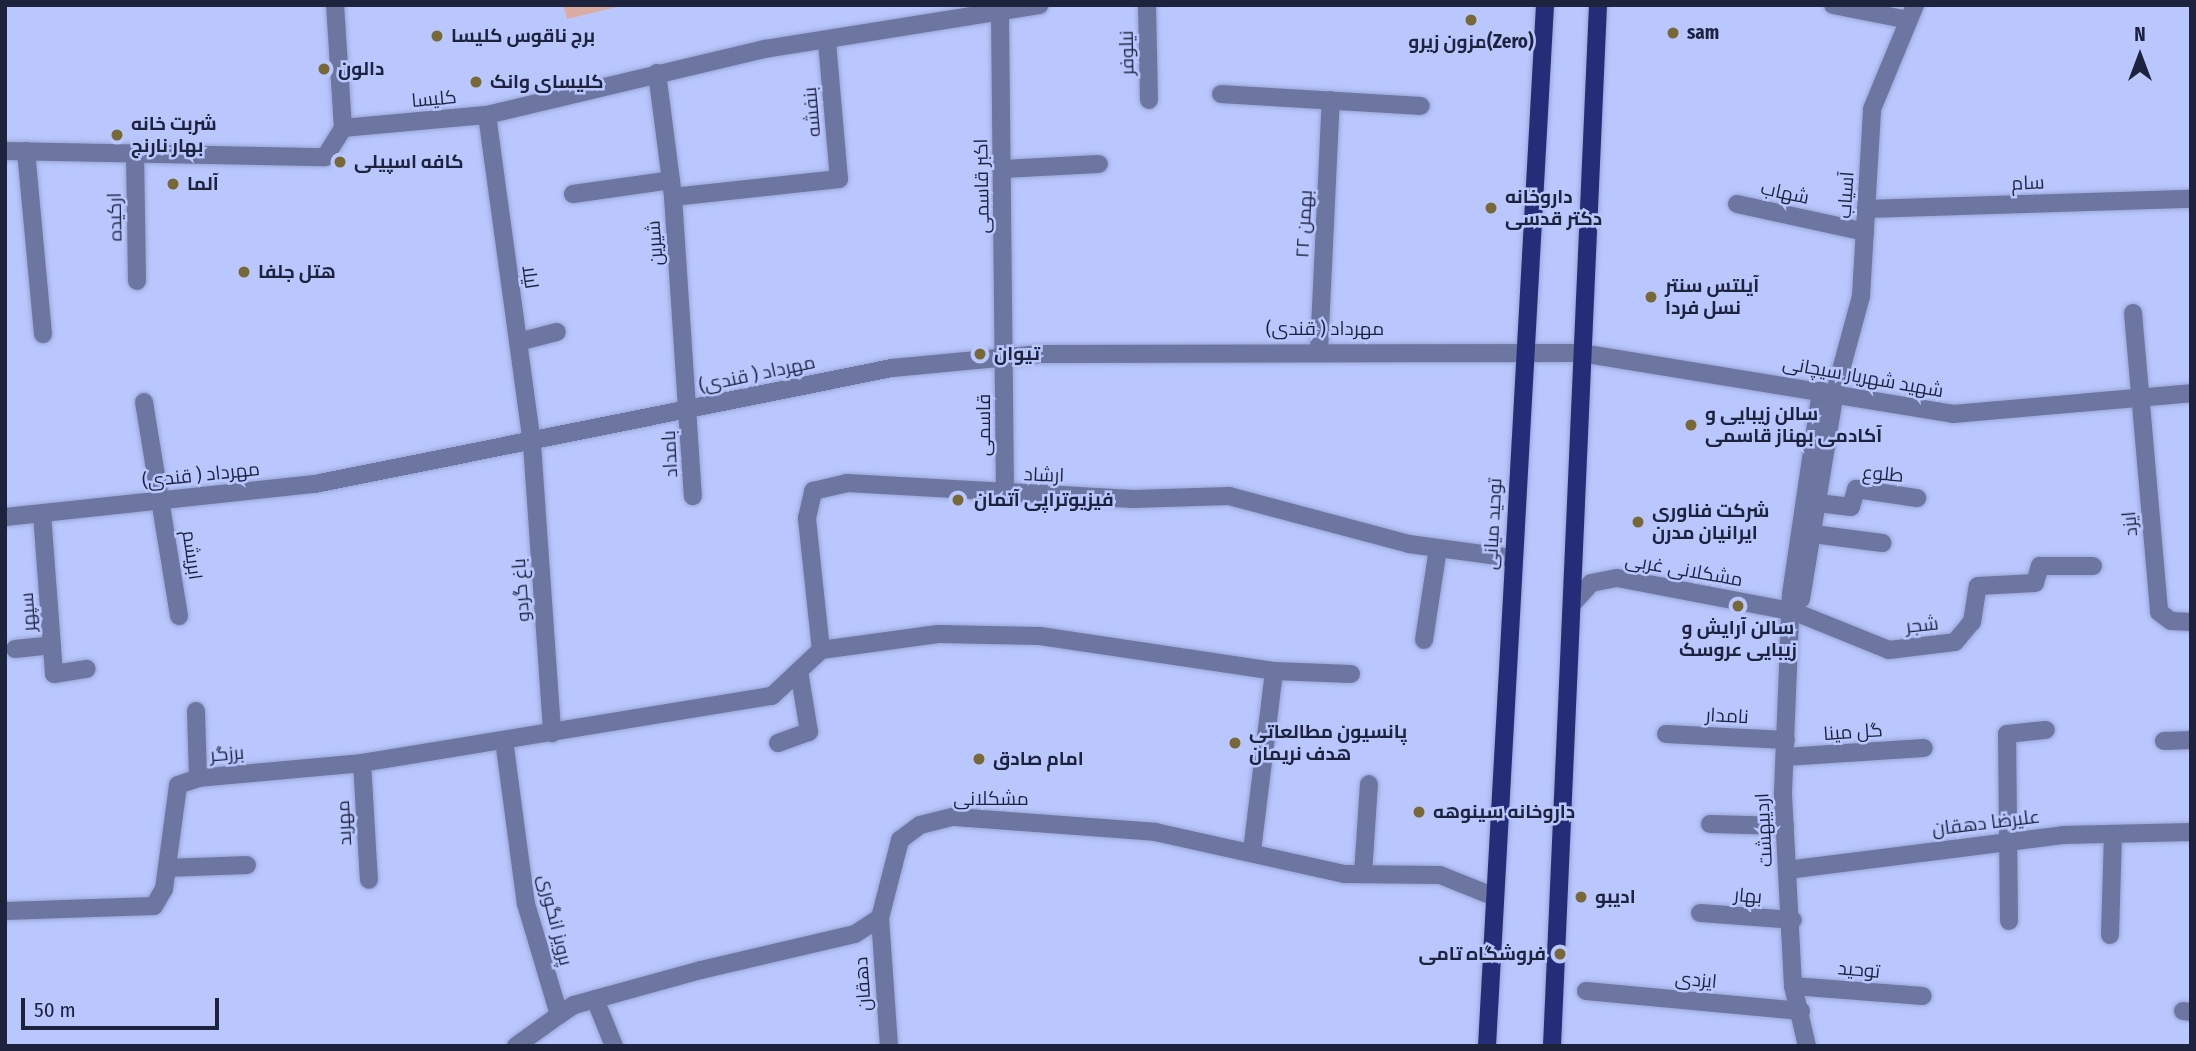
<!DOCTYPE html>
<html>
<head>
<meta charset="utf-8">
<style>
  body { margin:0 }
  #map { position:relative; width:2196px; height:1051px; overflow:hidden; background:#b9c7fe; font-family:"Fira Sans Condensed",Cairo,sans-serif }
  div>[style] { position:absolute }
  .green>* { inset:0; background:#dbaca1 }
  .roads { filter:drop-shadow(0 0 2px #9aa6d7) drop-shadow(0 0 2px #9aa6d7) }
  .minor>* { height:18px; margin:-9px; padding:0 9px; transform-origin:9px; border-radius:9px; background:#6c76a1 }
  .major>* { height:18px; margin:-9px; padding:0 9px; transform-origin:9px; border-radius:9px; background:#262d78 }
  .dots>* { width:19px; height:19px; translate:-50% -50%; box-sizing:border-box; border:4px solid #b9c7fe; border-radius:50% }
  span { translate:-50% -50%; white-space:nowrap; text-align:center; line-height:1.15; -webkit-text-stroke:5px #b9c7fe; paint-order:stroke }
  .poi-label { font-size:19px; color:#1d233d; font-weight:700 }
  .left { translate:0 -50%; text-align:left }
  .right { translate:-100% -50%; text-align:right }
  .street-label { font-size:19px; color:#1d233d }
  .frame { position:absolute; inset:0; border:7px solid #1d233d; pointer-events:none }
  .north { position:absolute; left:2105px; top:21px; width:70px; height:70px; -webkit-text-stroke:5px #b9c7fe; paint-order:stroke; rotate:0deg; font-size:19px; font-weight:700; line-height:28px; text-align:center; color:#1d233d }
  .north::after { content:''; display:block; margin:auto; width:24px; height:32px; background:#1d233d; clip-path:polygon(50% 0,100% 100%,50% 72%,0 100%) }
  .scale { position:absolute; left:21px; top:998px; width:198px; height:32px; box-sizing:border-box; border:4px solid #1d233d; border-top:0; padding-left:9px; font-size:21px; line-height:24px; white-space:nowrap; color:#1d233d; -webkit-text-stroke:5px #b9c7fe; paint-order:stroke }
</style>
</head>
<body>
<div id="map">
  <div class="green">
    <div style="clip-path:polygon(563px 5px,625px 5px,567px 19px)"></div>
  </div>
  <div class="roads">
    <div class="minor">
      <div style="left:1147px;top:5px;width:95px;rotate:88.8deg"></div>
      <div style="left:1833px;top:5px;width:77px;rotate:11.2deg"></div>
      <div style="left:1000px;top:15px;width:479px;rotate:89.4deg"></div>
      <div style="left:657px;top:73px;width:125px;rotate:82.6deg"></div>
      <div style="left:673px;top:197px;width:300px;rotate:86.2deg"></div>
      <div style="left:1221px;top:94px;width:200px;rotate:3.4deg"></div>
      <div style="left:487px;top:115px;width:332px;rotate:82.2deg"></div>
      <div style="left:532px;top:444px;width:290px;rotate:86deg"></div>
      <div style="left:343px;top:128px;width:145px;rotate:-5.2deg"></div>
      <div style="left:487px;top:115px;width:286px;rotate:-13.4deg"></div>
      <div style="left:765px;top:49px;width:278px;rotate:-9.1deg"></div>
      <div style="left:5px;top:151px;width:320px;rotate:1.1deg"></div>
      <div style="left:325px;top:157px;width:34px;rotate:-58deg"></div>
      <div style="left:343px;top:128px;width:123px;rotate:-93.7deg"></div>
      <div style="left:26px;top:151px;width:184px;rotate:84.7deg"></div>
      <div style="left:135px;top:152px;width:129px;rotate:89.1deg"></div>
      <div style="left:1003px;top:169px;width:96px;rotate:-3deg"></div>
      <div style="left:573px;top:194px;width:99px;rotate:-8.1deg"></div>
      <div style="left:673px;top:197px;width:167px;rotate:-6.2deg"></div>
      <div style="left:839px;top:179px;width:139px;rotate:-95deg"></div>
      <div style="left:1737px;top:204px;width:131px;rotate:12.3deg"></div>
      <div style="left:1866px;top:209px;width:325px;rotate:-1.8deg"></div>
      <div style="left:2133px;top:313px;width:300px;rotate:85deg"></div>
      <div style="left:2159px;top:612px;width:15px;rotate:37deg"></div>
      <div style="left:2171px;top:621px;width:20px;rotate:3deg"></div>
      <div style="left:518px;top:342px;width:40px;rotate:-14.4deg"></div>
      <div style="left:1319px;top:350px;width:250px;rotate:-87.3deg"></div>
      <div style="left:144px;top:402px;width:217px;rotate:80.7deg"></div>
      <div style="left:1818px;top:503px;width:33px;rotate:7deg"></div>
      <div style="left:1851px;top:507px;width:19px;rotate:-74deg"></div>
      <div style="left:1856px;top:489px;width:62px;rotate:8.4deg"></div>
      <div style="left:42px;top:514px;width:160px;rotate:85.7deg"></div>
      <div style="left:54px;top:674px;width:33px;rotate:-9deg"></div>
      <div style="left:5px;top:517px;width:312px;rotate:-6.1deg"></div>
      <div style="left:315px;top:484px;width:589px;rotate:-11.37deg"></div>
      <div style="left:892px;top:368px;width:149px;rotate:-5.4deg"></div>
      <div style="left:1040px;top:354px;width:541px;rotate:-0.11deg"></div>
      <div style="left:1581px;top:353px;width:377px;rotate:9.3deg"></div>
      <div style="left:1953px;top:414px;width:239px;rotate:-5deg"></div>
      <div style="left:1813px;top:534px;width:70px;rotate:7.4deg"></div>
      <div style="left:1801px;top:599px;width:210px;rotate:-80.7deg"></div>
      <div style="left:1835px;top:392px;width:99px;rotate:-74.8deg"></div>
      <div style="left:1861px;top:296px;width:187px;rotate:-86.6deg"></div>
      <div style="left:1872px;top:109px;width:113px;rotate:-67.5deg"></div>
      <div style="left:1574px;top:602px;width:25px;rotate:-48deg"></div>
      <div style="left:1591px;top:583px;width:26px;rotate:-11deg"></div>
      <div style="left:1617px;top:578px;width:181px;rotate:10.8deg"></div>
      <div style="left:1795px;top:612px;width:101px;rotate:22deg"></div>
      <div style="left:1889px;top:650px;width:66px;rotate:-6.9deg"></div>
      <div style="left:1955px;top:642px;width:26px;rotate:-50deg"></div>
      <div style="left:1972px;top:622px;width:36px;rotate:-81deg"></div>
      <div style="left:1978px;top:586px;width:57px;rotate:-3deg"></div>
      <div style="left:2035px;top:583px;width:18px;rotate:-74deg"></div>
      <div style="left:2040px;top:566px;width:53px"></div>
      <div style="left:1424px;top:640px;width:92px;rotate:-81.3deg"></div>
      <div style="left:15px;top:649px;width:37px;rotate:-6deg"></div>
      <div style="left:821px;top:650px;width:133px;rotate:-96.1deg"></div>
      <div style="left:807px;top:518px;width:28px;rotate:-77deg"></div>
      <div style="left:813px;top:491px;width:35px;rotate:-13deg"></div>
      <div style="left:847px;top:483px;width:286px;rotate:3.2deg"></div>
      <div style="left:1133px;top:499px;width:96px;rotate:-1.8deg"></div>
      <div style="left:1229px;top:496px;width:186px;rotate:14.9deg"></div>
      <div style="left:1409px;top:544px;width:105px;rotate:7.7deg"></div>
      <div style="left:196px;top:711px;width:67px;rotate:88.3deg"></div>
      <div style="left:1666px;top:734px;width:120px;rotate:2.9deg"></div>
      <div style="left:504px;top:740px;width:165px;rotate:82.4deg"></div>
      <div style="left:526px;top:904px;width:116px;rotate:73.4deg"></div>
      <div style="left:559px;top:1015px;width:53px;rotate:144.2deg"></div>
      <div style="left:2164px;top:741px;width:27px;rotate:-2deg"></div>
      <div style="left:778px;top:743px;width:33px;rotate:-20deg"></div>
      <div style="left:809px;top:732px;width:62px;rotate:-99.3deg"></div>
      <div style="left:1785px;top:757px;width:139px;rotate:-3.7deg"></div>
      <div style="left:362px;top:763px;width:117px;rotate:86.6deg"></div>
      <div style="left:1710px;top:824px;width:75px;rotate:1.5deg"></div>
      <div style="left:1252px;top:851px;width:181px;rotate:-83deg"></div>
      <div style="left:167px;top:868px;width:80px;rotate:-2.1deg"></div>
      <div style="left:1787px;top:870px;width:278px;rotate:-7.2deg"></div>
      <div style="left:2063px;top:835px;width:128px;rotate:-1.3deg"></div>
      <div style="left:1363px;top:874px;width:90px;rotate:-86.2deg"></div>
      <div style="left:5px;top:911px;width:149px;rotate:-1.9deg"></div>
      <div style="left:154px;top:906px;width:20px;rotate:-60deg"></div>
      <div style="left:164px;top:889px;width:105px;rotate:-82.3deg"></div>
      <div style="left:178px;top:785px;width:21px;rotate:-19deg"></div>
      <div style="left:198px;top:778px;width:165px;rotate:-5.2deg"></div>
      <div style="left:362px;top:763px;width:415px;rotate:-9.3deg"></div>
      <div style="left:772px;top:696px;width:67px;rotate:-43.2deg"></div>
      <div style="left:821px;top:650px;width:118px;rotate:-7.8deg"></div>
      <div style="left:938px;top:634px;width:102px;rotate:1.1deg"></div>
      <div style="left:1040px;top:636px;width:237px;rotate:8.5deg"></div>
      <div style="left:1274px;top:671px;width:77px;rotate:2.2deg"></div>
      <div style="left:1700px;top:913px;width:93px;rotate:4.3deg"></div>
      <div style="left:2009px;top:921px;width:187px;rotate:-90.6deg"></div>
      <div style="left:2007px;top:734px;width:39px;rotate:-6deg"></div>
      <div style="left:2110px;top:935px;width:101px;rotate:-88.3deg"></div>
      <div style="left:1793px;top:986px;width:130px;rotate:4.4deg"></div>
      <div style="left:1586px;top:991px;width:216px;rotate:5.3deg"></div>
      <div style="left:595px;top:999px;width:51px;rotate:68deg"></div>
      <div style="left:2183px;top:1011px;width:8px;rotate:7deg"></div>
      <div style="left:559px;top:1015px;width:18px;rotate:-34deg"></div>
      <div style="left:574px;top:1005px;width:132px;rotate:-15.4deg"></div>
      <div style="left:701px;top:970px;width:158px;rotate:-13.2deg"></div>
      <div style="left:855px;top:934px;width:30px;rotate:-33deg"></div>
      <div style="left:889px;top:1046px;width:128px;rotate:-94deg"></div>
      <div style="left:880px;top:918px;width:81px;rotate:-75.6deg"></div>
      <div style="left:900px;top:840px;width:25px;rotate:-37deg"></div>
      <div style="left:920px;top:825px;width:34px;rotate:-14deg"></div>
      <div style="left:953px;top:817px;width:203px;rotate:4.2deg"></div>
      <div style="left:1155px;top:832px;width:195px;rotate:12.5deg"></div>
      <div style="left:1345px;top:874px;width:95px;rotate:0.6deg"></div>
      <div style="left:1440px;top:875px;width:59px;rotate:21.8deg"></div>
      <div style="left:1807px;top:1046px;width:62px;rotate:-103.1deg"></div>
      <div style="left:1793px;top:986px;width:194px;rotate:-93deg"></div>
      <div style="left:1783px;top:792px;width:198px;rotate:-87.7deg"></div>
      <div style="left:1791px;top:594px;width:206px;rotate:-81.6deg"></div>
    </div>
    <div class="major">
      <div style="left:1487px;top:1046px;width:1043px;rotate:-86.81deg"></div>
      <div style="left:1552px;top:1046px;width:1042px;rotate:-87.47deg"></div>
    </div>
  </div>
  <div class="dots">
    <div style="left:1471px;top:20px;background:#776835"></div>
    <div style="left:1673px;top:33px;background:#776835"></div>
    <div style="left:437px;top:36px;background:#776835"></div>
    <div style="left:324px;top:69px;background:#776835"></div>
    <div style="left:476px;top:82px;background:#776835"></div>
    <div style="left:117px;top:135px;background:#776835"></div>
    <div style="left:340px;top:162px;background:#776835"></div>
    <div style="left:173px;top:184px;background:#776835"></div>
    <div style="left:1491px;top:208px;background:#776835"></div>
    <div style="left:244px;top:272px;background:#776835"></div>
    <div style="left:1651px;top:297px;background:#776835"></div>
    <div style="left:980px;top:354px;background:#776835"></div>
    <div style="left:1691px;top:425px;background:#776835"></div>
    <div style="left:958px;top:500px;background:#776835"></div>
    <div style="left:1638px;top:522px;background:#776835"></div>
    <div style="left:1738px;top:606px;background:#776835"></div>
    <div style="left:1235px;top:743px;background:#776835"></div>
    <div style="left:979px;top:759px;background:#776835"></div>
    <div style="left:1419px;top:812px;background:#776835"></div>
    <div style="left:1581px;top:897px;background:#776835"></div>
    <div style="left:1560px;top:954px;background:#776835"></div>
  </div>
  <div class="poi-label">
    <span class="left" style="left:1687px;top:33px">sam</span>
    <span class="left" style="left:451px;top:36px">برج ناقوس کلیسا</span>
    <span style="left:1471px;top:42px">مزون زیرو(Zero)</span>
    <span class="left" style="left:338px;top:69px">دالون</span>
    <span class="left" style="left:490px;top:82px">کلیسای وانک</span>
    <span class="left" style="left:131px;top:135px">شربت خانه<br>بهار نارنج</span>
    <span class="left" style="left:354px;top:162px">کافه اسپیلی</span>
    <span class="left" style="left:187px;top:184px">آلما</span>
    <span class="left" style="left:1505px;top:208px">داروخانه<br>دکتر قدسی</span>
    <span class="left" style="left:258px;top:272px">هتل جلفا</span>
    <span class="left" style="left:1665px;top:297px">آیلتس سنتر<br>نسل فردا</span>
    <span class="left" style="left:994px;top:354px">تیوان</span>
    <span class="left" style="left:1705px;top:425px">سالن زیبایی و<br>آکادمی بهناز قاسمی</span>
    <span class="left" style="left:974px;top:500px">فیزیوتراپی آتمان</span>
    <span class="left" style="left:1652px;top:522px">شرکت فناوری<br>ایرانیان مدرن</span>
    <span style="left:1738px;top:639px">سالن آرایش و<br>زیبایی عروسک</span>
    <span class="left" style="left:1249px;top:743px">پانسیون مطالعاتی<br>هدف نریمان</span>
    <span class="left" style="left:993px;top:759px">امام صادق</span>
    <span class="left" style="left:1433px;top:812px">داروخانه سینوهه</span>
    <span class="left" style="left:1595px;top:897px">ادیبو</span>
    <span class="right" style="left:1546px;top:954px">فروشگاه تامی</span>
  </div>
  <div class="street-label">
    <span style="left:1127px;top:53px;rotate:-91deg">نیلوفر</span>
    <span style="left:434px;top:99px;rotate:-5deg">کلیسا</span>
    <span style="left:812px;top:112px;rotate:-95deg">بنفشه</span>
    <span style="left:2028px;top:183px;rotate:-2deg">سام</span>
    <span style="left:982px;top:186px;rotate:-91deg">اکبر قاسمی</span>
    <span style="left:1785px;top:193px;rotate:12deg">شهاب</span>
    <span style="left:1846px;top:195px;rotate:-86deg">آسیاب</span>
    <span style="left:115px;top:217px;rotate:-91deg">ارکیده</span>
    <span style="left:1304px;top:224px;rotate:-87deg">۲۲ بهمن</span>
    <span style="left:655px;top:243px;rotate:-94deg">شیرین</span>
    <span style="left:530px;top:277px;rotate:82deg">لیلا</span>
    <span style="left:1325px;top:329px">مهرداد ( قندی)</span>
    <span style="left:757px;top:374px;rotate:-12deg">مهرداد ( قندی)</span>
    <span style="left:1863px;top:377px;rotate:10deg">شهید شهریار سیچانی</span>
    <span style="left:984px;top:425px;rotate:-90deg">قاسمی</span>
    <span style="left:670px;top:454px;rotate:-93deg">بامداد</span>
    <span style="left:1883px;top:474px;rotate:5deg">طلوع</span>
    <span style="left:201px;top:475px;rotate:-6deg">مهرداد ( قندی)</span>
    <span style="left:1044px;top:475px;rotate:2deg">ارشاد</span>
    <span style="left:1493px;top:524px;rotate:-87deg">توحید میانی</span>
    <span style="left:2130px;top:524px;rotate:-95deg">ایزد</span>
    <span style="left:192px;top:555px;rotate:82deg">ابریشم</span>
    <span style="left:1684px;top:570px;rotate:10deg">مشکلانی غربی</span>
    <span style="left:521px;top:590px;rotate:-94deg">باغ گردو</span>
    <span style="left:28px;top:612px;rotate:-94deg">سپهر</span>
    <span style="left:1922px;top:625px;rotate:-6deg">شجر</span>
    <span style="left:1727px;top:716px;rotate:3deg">نامدار</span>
    <span style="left:1853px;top:732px;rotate:-4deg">گل مینا</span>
    <span style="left:227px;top:754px;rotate:-5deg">برزگر</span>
    <span style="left:991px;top:799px">مشکلانی</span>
    <span style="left:344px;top:823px;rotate:-93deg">مهربد</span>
    <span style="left:1986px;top:823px;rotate:-7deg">علیرضا دهقان</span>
    <span style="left:1764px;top:830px;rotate:-93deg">اردیبهشت</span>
    <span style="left:1748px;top:896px;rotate:5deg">بهار</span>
    <span style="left:555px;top:920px;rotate:76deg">پرویز انگوری</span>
    <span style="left:1859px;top:970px;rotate:5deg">توحید</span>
    <span style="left:1696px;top:980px;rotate:5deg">ایزدی</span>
    <span style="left:863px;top:984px;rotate:-94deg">دهقان</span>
  </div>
  <div class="frame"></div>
  <div class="north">N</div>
  <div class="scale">50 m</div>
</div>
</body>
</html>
